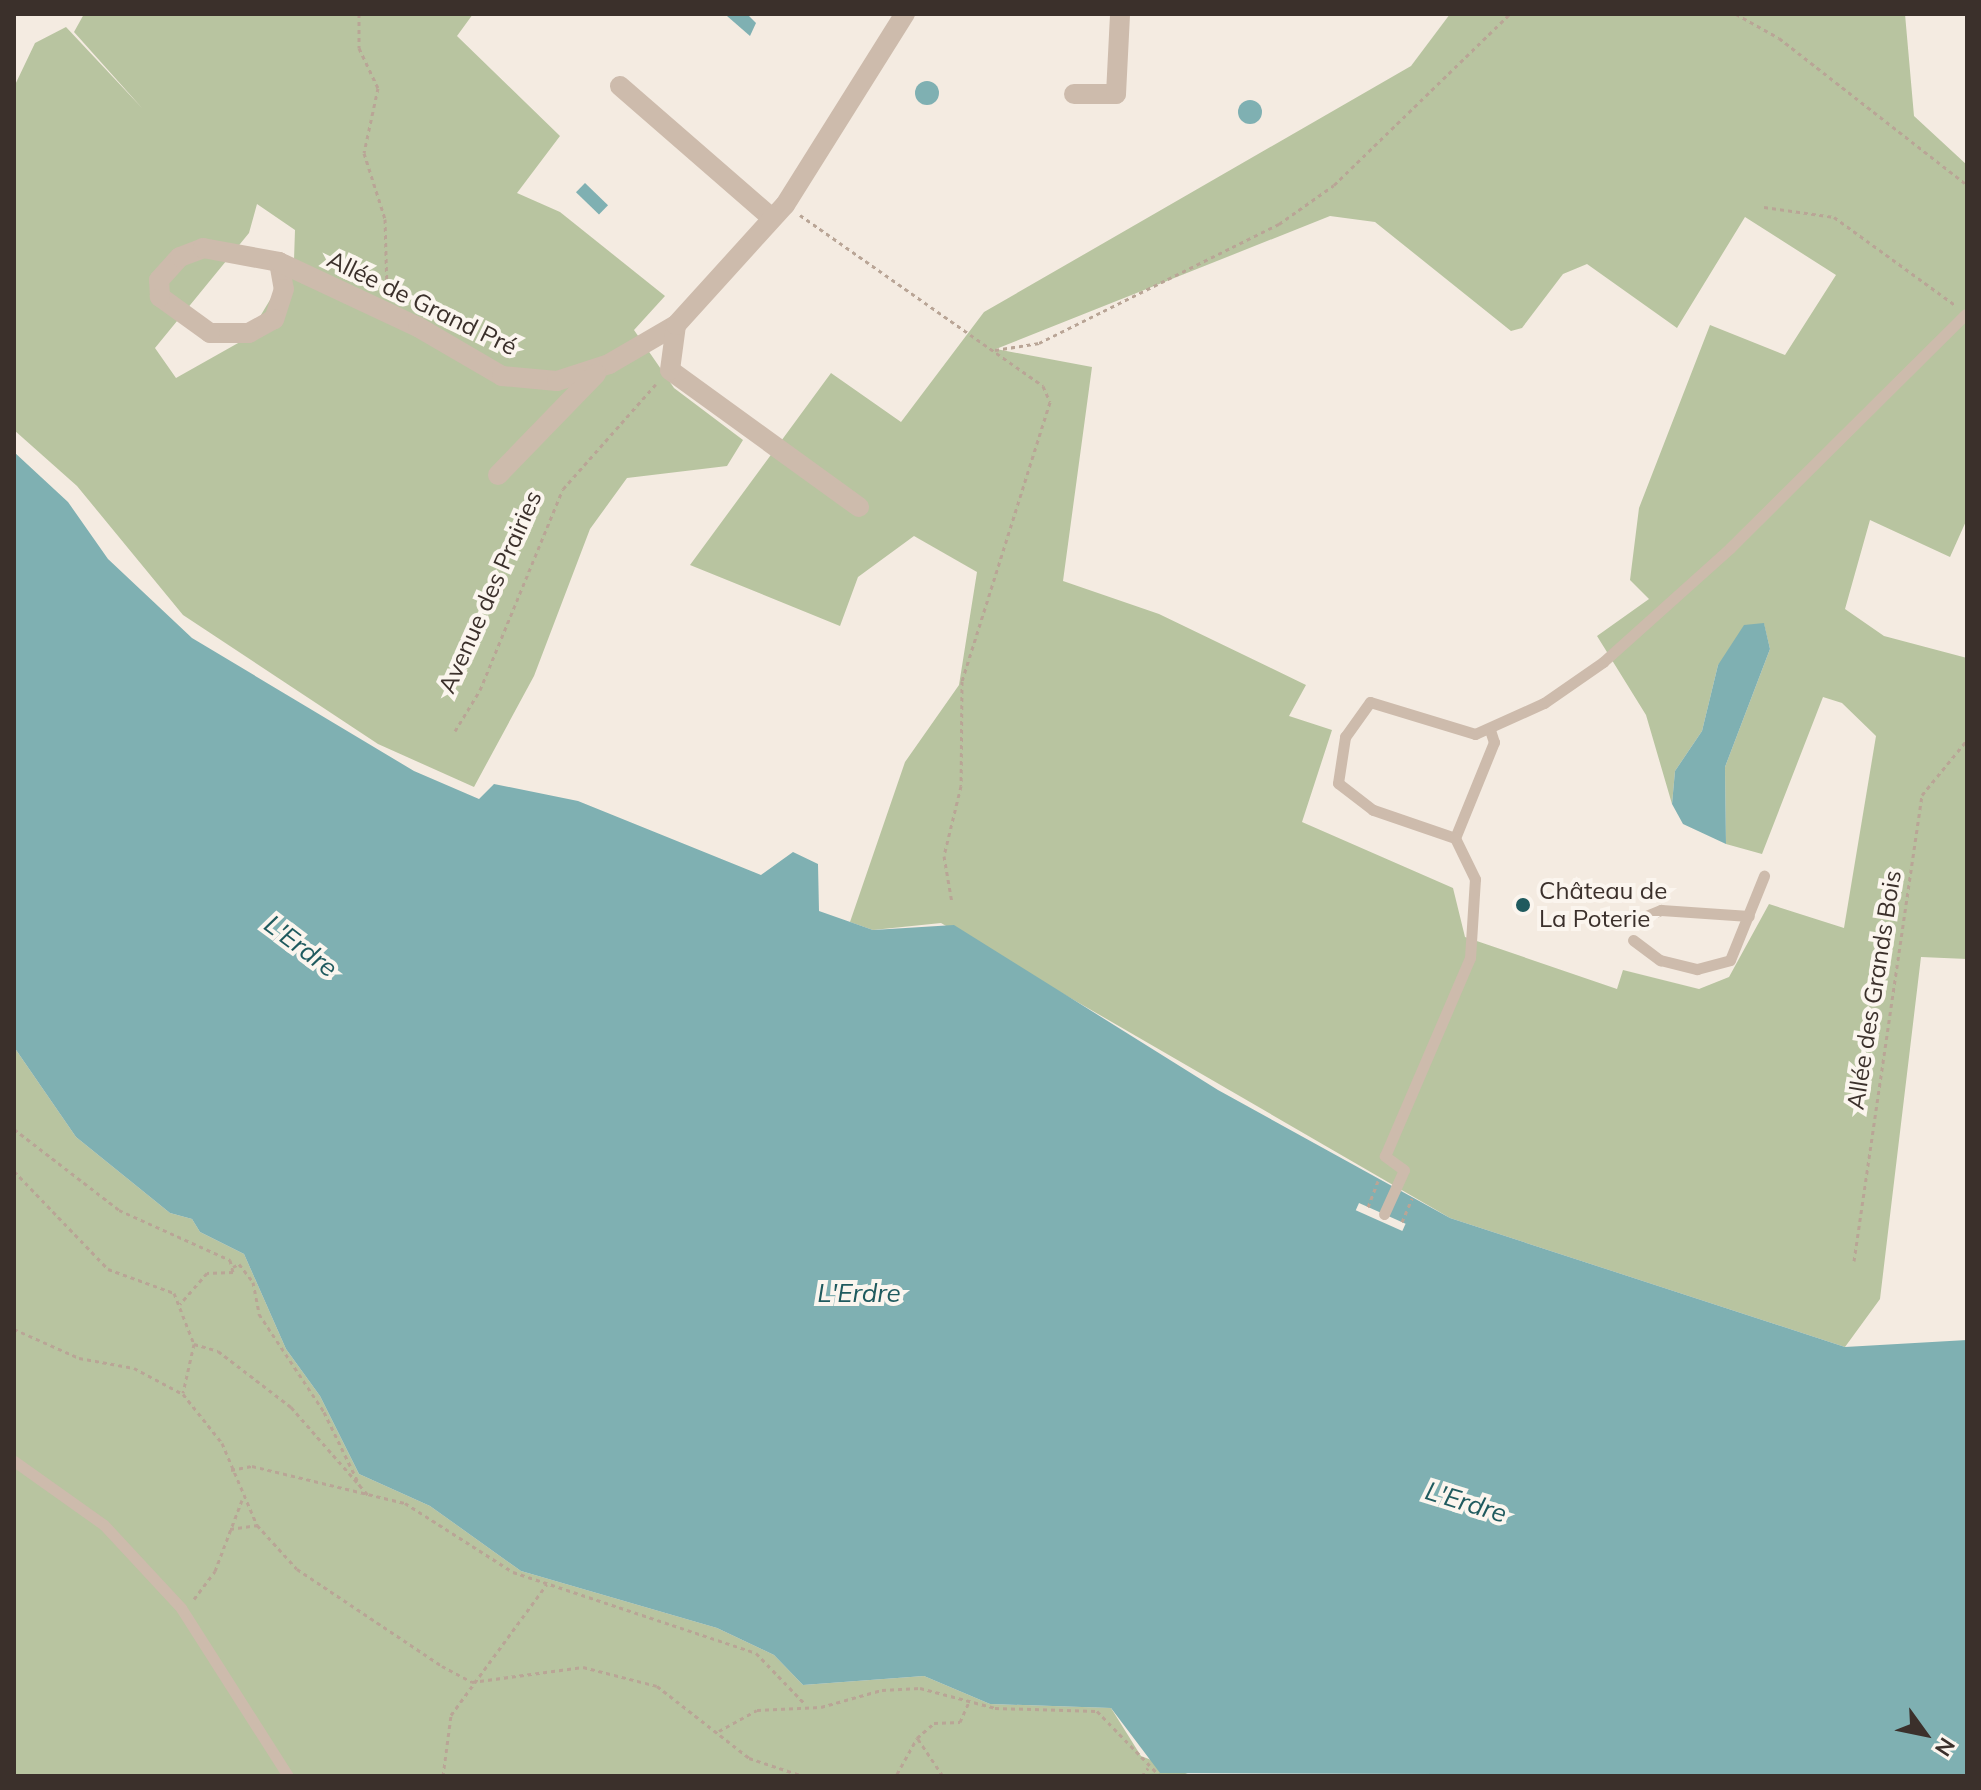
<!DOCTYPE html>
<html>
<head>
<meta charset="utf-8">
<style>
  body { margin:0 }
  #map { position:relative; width:1981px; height:1790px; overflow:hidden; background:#f4ebe1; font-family:Mulish,sans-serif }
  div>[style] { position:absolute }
  .green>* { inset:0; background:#b8c4a0 }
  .water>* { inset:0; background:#7fb0b2; transform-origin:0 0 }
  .round { border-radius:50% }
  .pier>* { inset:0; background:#f4ebe1; transform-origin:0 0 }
  .path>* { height:3px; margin-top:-1.5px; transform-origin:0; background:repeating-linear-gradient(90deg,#b9a596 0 4px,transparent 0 8px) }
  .lane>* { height:11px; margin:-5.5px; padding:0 5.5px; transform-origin:5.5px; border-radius:5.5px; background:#cdbbac }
  .street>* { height:20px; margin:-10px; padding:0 10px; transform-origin:10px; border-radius:10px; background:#cdbbac }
  .dots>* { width:22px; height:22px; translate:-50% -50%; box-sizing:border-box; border:4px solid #fbf5ee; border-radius:50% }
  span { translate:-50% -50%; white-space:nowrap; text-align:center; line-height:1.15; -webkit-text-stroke:8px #fbf5ee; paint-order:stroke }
  .street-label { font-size:24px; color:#3b302b }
  .poi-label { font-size:24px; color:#3b302b }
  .left { translate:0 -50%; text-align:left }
  .water-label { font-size:26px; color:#1f5a5e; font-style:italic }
  .frame { position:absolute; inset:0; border:16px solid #3b302b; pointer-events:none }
  .north { position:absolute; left:1885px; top:1694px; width:80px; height:80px; -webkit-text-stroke:6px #fbf5ee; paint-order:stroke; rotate:123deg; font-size:22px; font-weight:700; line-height:32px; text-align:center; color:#3b302b }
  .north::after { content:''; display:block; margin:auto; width:28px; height:36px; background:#3b302b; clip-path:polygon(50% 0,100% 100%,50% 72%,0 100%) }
</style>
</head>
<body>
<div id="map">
  <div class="green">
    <div style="clip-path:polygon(evenodd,84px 14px,473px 14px,457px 36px,560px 136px,517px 193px,560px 212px,665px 296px,634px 330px,674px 388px,743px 440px,727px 466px,627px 478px,590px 529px,534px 676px,474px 787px,378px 744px,183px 615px,77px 486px,14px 430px,14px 87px,35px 43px,66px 27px,142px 108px,74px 32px,84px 14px,257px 204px,295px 230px,294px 260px,247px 338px,176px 378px,155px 348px,249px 233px,257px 204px)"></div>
    <div style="clip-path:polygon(evenodd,1450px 14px,1905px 14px,1914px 116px,1967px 165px,1967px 519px,1950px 557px,1870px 520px,1845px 609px,1884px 636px,1967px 658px,1967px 959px,1921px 957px,1880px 1299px,1845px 1347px,1450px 1218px,941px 923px,873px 930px,850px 922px,905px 762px,959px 685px,977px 572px,914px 536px,858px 577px,840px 626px,690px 565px,831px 373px,901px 422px,984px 312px,1411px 66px,1450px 14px,1330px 216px,1375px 222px,1511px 331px,1522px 328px,1563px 274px,1587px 264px,1677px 328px,1745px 217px,1836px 275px,1785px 355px,1710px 325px,1639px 508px,1630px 580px,1649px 599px,1597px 636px,1646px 715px,1672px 804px,1675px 771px,1702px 731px,1718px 665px,1764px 624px,1770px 649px,1725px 767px,1726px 844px,1762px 854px,1823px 697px,1842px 703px,1876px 736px,1844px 928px,1769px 904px,1729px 977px,1699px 989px,1623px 970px,1617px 989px,1465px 937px,1453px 888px,1302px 822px,1332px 730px,1289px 716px,1306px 685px,1159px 614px,1063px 581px,1092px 367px,996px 349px,1330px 216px)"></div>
    <div style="clip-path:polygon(14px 1047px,76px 1137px,170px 1213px,192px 1219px,200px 1232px,244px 1254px,286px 1349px,320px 1396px,359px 1474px,430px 1506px,521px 1571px,717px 1628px,774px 1655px,803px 1685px,924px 1676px,990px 1704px,1111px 1708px,1141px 1756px,1193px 1776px,14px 1776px)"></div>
  </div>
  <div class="water">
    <div style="clip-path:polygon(747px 14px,756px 23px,750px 36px,727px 16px)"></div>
    <div class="round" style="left:915px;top:81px;width:24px;height:24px"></div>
    <div class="round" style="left:1238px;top:100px;width:24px;height:24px"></div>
    <div style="left:585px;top:183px;width:32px;height:13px;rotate:44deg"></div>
    <div style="clip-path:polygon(14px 452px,68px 502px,108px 559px,192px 638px,414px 771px,479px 799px,494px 784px,578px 801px,761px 875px,793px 852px,818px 864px,819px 911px,873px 930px,954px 925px,1218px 1090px,1450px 1218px,1845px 1347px,1967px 1340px,1967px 1776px,1160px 1773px,1111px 1708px,990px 1704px,924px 1676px,803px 1685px,774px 1655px,717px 1628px,521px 1571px,430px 1506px,359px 1474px,320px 1396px,286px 1349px,244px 1254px,200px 1232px,192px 1219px,170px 1213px,76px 1137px,14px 1047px)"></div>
    <div style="clip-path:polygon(1764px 623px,1770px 649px,1725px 767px,1726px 844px,1683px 824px,1672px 804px,1675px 771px,1702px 731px,1718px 665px,1744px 625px)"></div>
  </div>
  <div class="pier">
    <div style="left:1359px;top:1203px;width:51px;height:8px;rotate:24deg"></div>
  </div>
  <div class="path">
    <div style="left:359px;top:14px;width:34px;rotate:90deg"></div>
    <div style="left:359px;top:48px;width:44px;rotate:64.6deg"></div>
    <div style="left:378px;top:88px;width:66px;rotate:102.2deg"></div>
    <div style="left:364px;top:153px;width:69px;rotate:72.3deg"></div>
    <div style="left:385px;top:219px;width:70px;rotate:88.4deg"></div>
    <div style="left:1736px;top:14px;width:49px;rotate:29.2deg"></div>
    <div style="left:1779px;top:38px;width:239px;rotate:38deg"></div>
    <div style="left:1764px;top:207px;width:71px;rotate:8.1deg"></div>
    <div style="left:1834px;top:217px;width:150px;rotate:36deg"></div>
    <div style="left:800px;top:215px;width:297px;rotate:35.1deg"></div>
    <div style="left:1043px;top:386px;width:17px;rotate:66deg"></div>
    <div style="left:1050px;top:402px;width:293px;rotate:107.5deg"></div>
    <div style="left:962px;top:681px;width:105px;rotate:90.5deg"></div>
    <div style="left:961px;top:786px;width:72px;rotate:103.7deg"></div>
    <div style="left:944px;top:856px;width:48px;rotate:80.3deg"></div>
    <div style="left:995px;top:350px;width:45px;rotate:-9deg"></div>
    <div style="left:1039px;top:343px;width:268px;rotate:-26.4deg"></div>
    <div style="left:1279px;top:224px;width:67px;rotate:-35.3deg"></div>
    <div style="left:1334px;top:185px;width:245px;rotate:-44.2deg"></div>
    <div style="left:455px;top:731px;width:48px;rotate:-58.6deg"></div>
    <div style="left:480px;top:690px;width:217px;rotate:-67.6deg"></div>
    <div style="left:563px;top:489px;width:140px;rotate:-48.5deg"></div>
    <div style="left:14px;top:1129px;width:133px;rotate:37.6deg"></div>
    <div style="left:119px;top:1210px;width:122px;rotate:24.2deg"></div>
    <div style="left:230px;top:1260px;width:12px;rotate:76deg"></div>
    <div style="left:233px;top:1272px;width:26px;rotate:178deg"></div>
    <div style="left:207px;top:1273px;width:41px;rotate:131.1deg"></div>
    <div style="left:14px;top:1171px;width:136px;rotate:46.2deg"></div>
    <div style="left:108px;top:1269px;width:70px;rotate:20deg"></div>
    <div style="left:174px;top:1293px;width:55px;rotate:68.6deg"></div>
    <div style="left:194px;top:1344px;width:50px;rotate:102.7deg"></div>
    <div style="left:1368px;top:1207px;width:31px;rotate:-69deg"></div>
    <div style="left:1402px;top:1222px;width:26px;rotate:-67deg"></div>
    <div style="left:1854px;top:1261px;width:471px;rotate:-81.7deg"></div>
    <div style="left:1922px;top:795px;width:71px;rotate:-50.7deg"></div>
    <div style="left:233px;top:1267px;width:7px;rotate:-27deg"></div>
    <div style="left:239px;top:1264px;width:23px;rotate:52deg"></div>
    <div style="left:253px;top:1282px;width:33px;rotate:79deg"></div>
    <div style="left:259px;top:1314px;width:118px;rotate:56.4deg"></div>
    <div style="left:324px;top:1412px;width:82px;rotate:64.1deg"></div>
    <div style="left:14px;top:1329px;width:71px;rotate:24deg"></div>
    <div style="left:79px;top:1358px;width:56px;rotate:10.3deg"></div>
    <div style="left:134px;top:1368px;width:55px;rotate:28deg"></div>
    <div style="left:183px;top:1394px;width:63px;rotate:51.5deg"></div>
    <div style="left:222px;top:1443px;width:89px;rotate:66.9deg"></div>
    <div style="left:257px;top:1525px;width:59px;rotate:47.7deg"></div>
    <div style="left:297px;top:1569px;width:174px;rotate:33.8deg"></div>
    <div style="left:442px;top:1666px;width:34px;rotate:28deg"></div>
    <div style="left:472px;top:1682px;width:112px;rotate:-7.7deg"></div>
    <div style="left:583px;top:1667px;width:76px;rotate:14.4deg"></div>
    <div style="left:657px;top:1686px;width:117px;rotate:38deg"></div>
    <div style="left:749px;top:1758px;width:57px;rotate:18.4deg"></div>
    <div style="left:194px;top:1344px;width:25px;rotate:16deg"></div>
    <div style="left:218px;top:1351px;width:92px;rotate:37.5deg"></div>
    <div style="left:291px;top:1407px;width:118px;rotate:48.8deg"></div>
    <div style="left:231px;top:1470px;width:21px;rotate:-11deg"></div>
    <div style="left:252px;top:1466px;width:157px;rotate:13.6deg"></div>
    <div style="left:405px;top:1503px;width:128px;rotate:32.6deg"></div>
    <div style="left:513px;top:1572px;width:256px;rotate:18.4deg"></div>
    <div style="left:756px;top:1653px;width:72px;rotate:46.1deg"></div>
    <div style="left:230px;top:1529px;width:27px;rotate:-8deg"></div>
    <div style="left:194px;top:1599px;width:35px;rotate:-53deg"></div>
    <div style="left:215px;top:1571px;width:76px;rotate:-69.2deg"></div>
    <div style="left:719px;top:1731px;width:43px;rotate:-28.9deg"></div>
    <div style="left:757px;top:1710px;width:64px;rotate:-2.7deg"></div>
    <div style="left:821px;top:1707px;width:63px;rotate:-15.6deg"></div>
    <div style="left:882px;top:1690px;width:38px;rotate:-3deg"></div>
    <div style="left:920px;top:1688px;width:78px;rotate:14.9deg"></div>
    <div style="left:995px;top:1708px;width:102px;rotate:1.7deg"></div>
    <div style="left:1097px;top:1711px;width:91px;rotate:45.9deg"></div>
    <div style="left:918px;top:1739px;width:45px;rotate:56deg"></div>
    <div style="left:897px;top:1774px;width:41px;rotate:-60.9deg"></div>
    <div style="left:917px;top:1738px;width:23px;rotate:-41deg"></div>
    <div style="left:934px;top:1723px;width:26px;rotate:-2deg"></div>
    <div style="left:960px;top:1722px;width:22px;rotate:-66deg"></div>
    <div style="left:443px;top:1776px;width:62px;rotate:-82.5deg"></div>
    <div style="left:451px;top:1715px;width:162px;rotate:-53.8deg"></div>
    <div style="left:871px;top:1776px;width:58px"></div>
    <div style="left:1142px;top:1776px;width:10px;rotate:-53deg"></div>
  </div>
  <div class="lane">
    <div style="left:1490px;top:730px;width:13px;rotate:72deg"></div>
    <div style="left:1494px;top:742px;width:104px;rotate:112.1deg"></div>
    <div style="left:1455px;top:838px;width:87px;rotate:-161.1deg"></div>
    <div style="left:1373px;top:810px;width:44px;rotate:-142.4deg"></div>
    <div style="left:1338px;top:783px;width:47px;rotate:-81.3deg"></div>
    <div style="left:1345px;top:737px;width:43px;rotate:-54.5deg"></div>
    <div style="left:1370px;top:702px;width:110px;rotate:16.9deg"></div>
    <div style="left:1475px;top:734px;width:76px;rotate:-24.2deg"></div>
    <div style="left:1544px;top:703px;width:72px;rotate:-34.8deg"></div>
    <div style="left:1603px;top:662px;width:171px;rotate:-41.9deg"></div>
    <div style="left:1730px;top:548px;width:332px;rotate:-44.8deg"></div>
    <div style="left:1636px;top:920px;width:27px;rotate:-22deg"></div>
    <div style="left:1661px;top:910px;width:88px;rotate:3.9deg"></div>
    <div style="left:1633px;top:940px;width:34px;rotate:37deg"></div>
    <div style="left:1660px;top:960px;width:38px;rotate:14deg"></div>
    <div style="left:1697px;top:969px;width:34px;rotate:-15deg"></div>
    <div style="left:1730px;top:960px;width:91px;rotate:-68deg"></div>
    <div style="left:1384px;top:1214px;width:48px;rotate:-65.6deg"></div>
    <div style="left:1404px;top:1170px;width:24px;rotate:-144deg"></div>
    <div style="left:1385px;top:1156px;width:215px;rotate:-66.8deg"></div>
    <div style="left:1470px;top:958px;width:79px;rotate:-86.4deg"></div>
    <div style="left:1475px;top:879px;width:46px;rotate:-116deg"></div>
    <div style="left:14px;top:1461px;width:110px;rotate:35.4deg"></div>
    <div style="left:104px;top:1525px;width:113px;rotate:47.1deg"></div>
    <div style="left:181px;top:1608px;width:199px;rotate:57.5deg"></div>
  </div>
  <div class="street">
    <div style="left:620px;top:86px;width:201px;rotate:41deg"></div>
    <div style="left:1074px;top:94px;width:42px"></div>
    <div style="left:1116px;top:94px;width:80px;rotate:-87.1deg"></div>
    <div style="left:279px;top:262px;width:27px;rotate:80deg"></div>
    <div style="left:284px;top:289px;width:32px;rotate:108deg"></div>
    <div style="left:274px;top:319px;width:29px;rotate:151deg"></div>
    <div style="left:249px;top:333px;width:39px;rotate:180deg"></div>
    <div style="left:210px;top:333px;width:62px;rotate:-144.2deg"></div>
    <div style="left:160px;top:297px;width:17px;rotate:-93deg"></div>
    <div style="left:159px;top:280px;width:31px;rotate:-48deg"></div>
    <div style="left:180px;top:257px;width:25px;rotate:-21deg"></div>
    <div style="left:203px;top:248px;width:77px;rotate:10.4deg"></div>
    <div style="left:279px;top:262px;width:153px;rotate:25.1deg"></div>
    <div style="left:418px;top:327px;width:97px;rotate:30.3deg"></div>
    <div style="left:502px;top:376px;width:55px;rotate:5.2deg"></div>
    <div style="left:557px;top:381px;width:55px;rotate:-18.1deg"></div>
    <div style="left:609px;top:364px;width:78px;rotate:-30.2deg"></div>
    <div style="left:498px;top:475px;width:141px;rotate:-45.9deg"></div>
    <div style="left:859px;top:507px;width:233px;rotate:-144.1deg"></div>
    <div style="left:670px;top:370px;width:45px;rotate:-82.4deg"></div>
    <div style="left:676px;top:325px;width:162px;rotate:-47.8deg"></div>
    <div style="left:785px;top:205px;width:226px;rotate:-57.9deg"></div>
  </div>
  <div class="dots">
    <div style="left:1523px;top:905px;background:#1f5a5e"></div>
  </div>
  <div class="street-label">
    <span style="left:422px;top:303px;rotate:26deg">Allée de Grand Pré</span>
    <span style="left:490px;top:592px;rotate:-66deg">Avenue des Prairies</span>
    <span style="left:1874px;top:990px;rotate:-81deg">Allée des Grands Bois</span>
  </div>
  <div class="poi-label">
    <span class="left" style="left:1539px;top:905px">Château de<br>La Poterie</span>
  </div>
  <div class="water-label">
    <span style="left:301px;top:946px;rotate:37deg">L'Erdre</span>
    <span style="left:859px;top:1293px">L'Erdre</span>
    <span style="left:1466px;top:1502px;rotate:17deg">L'Erdre</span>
  </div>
  <div class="frame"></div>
  <div class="north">N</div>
</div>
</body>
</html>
